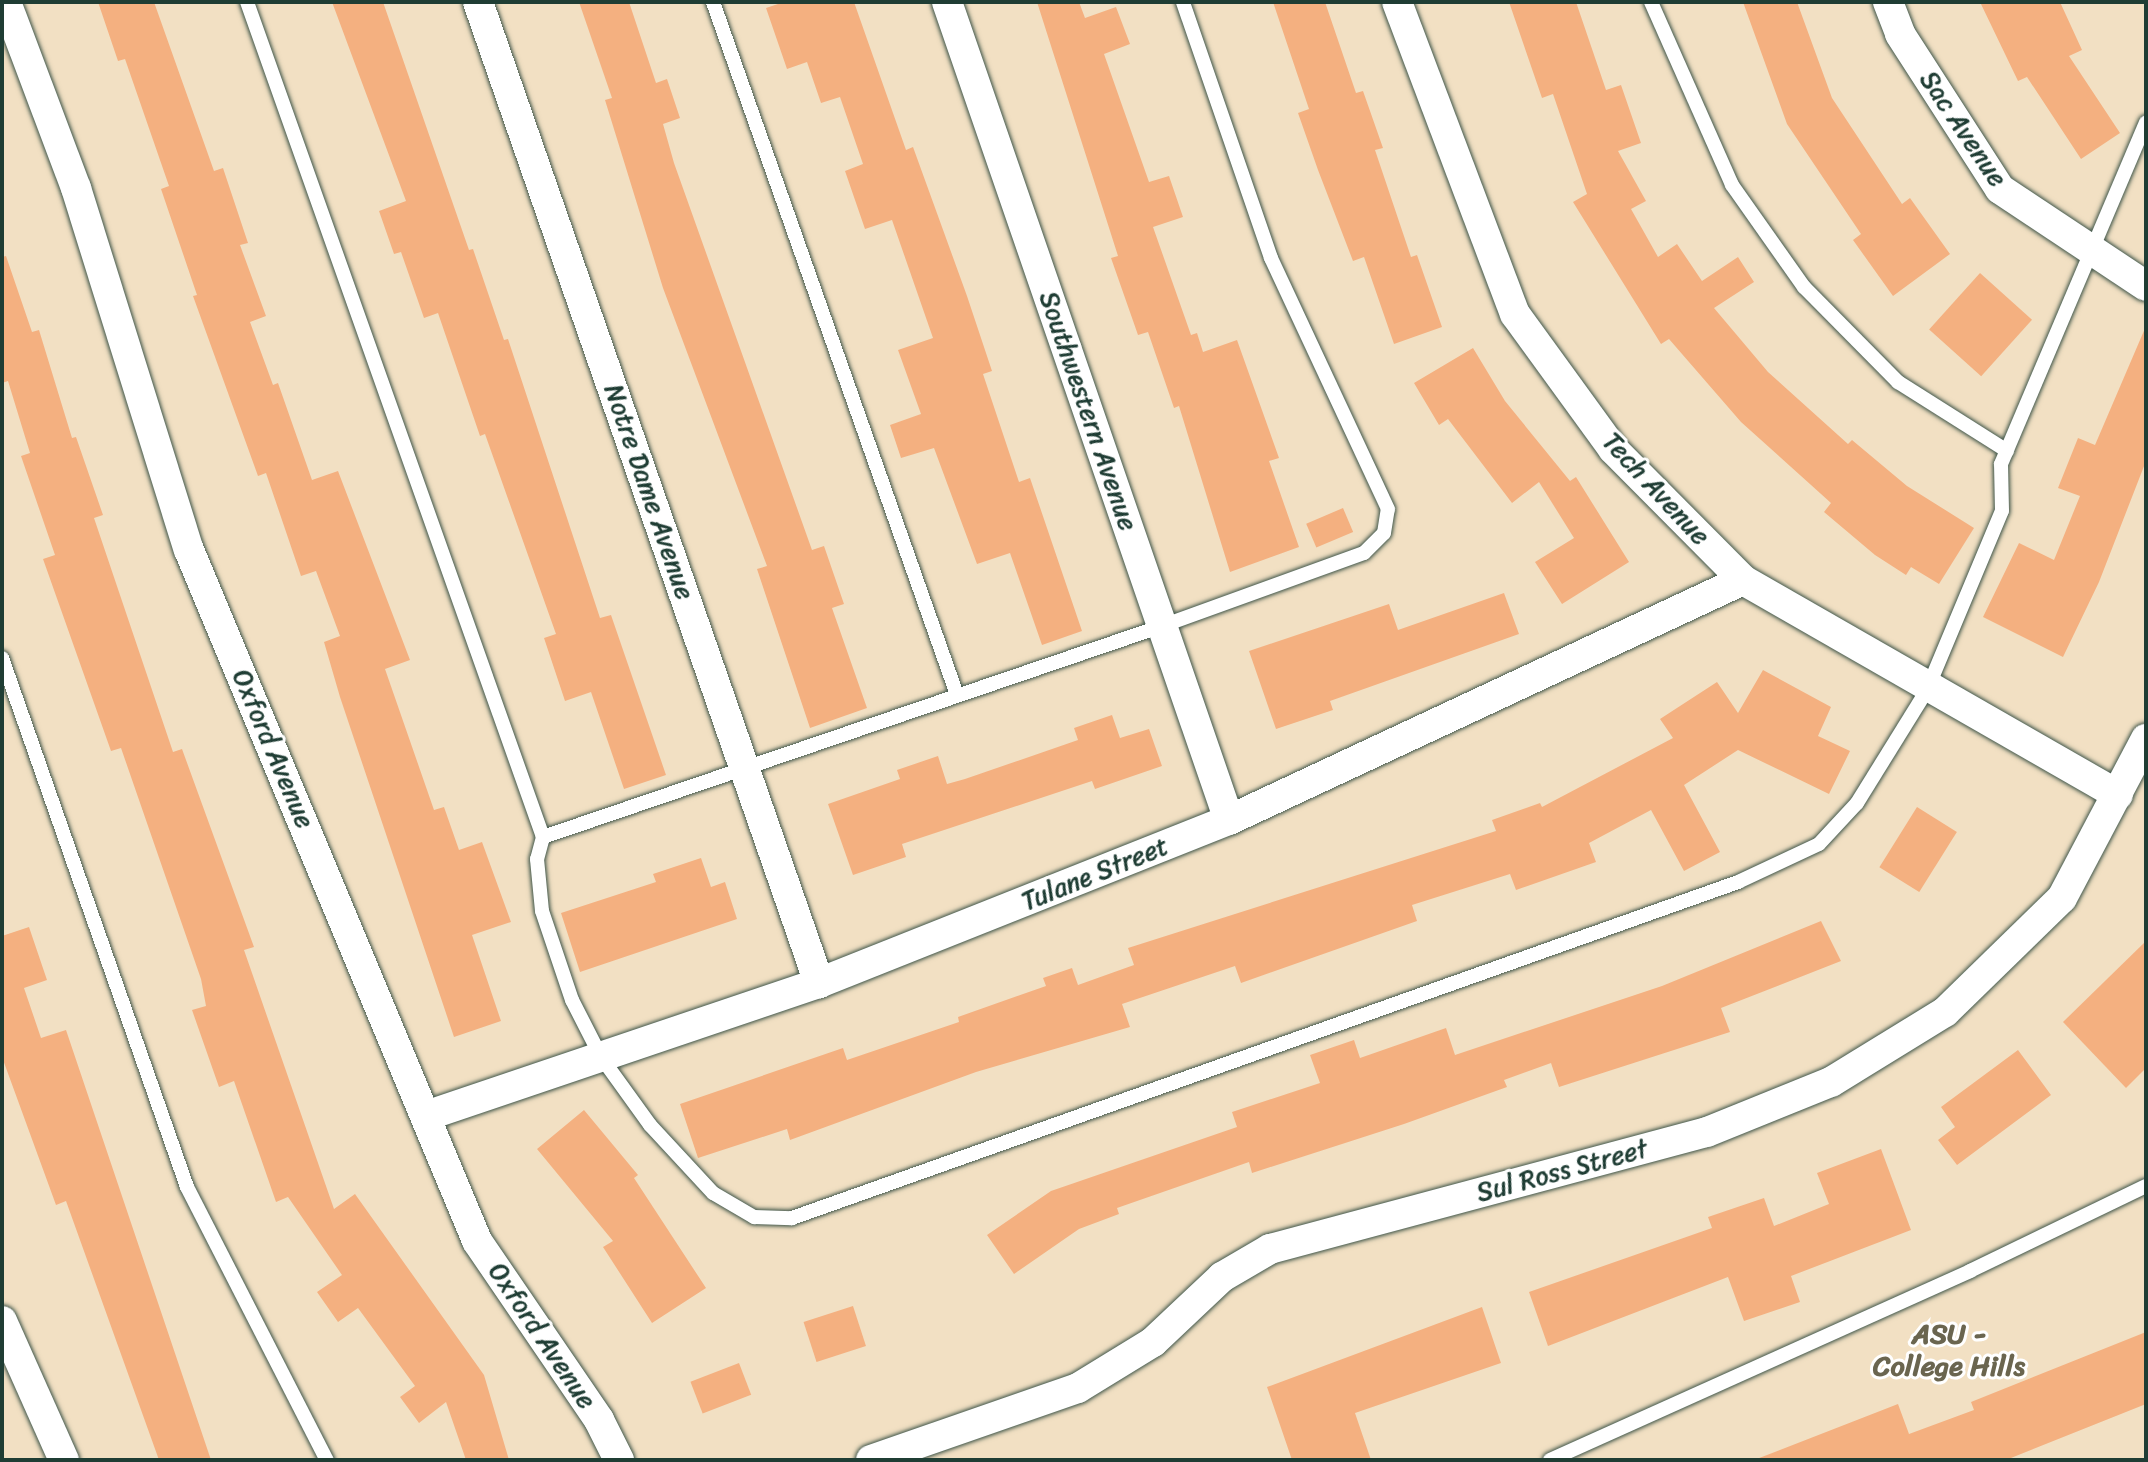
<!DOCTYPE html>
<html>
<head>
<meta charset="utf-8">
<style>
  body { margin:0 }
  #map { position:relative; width:2148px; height:1462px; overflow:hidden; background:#f2e0c3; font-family:Sriracha,sans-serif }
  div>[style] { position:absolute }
  .building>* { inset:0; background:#f4b080; transform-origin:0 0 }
  .roads { filter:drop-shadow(0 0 2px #3f5549) drop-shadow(0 0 2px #3f5549) }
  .lane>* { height:14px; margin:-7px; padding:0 7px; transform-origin:7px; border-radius:7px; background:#fff }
  .street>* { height:30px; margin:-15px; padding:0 15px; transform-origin:15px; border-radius:15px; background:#fff }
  span { translate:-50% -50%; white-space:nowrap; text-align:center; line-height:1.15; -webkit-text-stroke:6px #fff; paint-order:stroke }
  .street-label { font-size:26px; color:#1f3d34 }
  .neighbourhood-label { font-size:28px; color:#6a654f; font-weight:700 }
  .frame { position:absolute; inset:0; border:4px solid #1f3d34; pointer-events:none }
</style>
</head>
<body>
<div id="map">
  <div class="building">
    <div style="clip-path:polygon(98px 2px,154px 2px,214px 171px,223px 168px,248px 243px,240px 245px,266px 316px,250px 322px,273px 385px,278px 383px,312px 480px,338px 471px,410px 660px,385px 669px,434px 810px,444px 807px,459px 850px,482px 842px,511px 922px,472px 935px,501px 1021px,454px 1037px,340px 697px,324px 642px,340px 636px,316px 571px,301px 576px,266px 473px,258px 476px,193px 296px,197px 295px,161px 189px,169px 186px,125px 59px,118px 61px)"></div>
    <div style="clip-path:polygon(332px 2px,383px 2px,469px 250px,473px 249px,504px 340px,508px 339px,600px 618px,611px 615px,666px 775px,624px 789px,591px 692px,565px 701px,544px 638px,556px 634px,485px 434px,480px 436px,438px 313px,424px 318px,401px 252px,394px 254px,379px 211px,406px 201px)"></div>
    <div style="clip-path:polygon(579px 2px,629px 2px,656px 83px,667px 79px,680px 118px,663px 124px,674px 163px,812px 550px,824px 546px,844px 604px,832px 608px,867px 708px,810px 728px,757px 569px,767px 566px,663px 288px,605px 100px,612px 98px)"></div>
    <div style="clip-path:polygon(784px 2px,854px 2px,906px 150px,913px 147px,967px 296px,992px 371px,983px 374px,1019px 482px,1030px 478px,1082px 631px,1042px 645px,1010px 553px,977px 564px,934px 448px,901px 458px,890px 425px,921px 414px,898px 350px,933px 338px,892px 220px,865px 229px,845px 171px,863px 164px,840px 97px,821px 103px,807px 62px,787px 69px,766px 8px)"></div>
    <div style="clip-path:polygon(1037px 2px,1079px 2px,1085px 18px,1116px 7px,1130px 44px,1104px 54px,1149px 182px,1169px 176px,1183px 217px,1153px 227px,1191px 335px,1197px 333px,1203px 352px,1237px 340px,1279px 458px,1269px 461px,1299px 547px,1230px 572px,1179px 406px,1174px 408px,1148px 332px,1138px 335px,1111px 258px,1118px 256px)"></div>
    <div style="clip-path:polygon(1273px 2px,1325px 2px,1356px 93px,1363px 91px,1383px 148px,1375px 150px,1411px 257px,1417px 255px,1442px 327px,1394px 344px,1364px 257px,1353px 261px,1318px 170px,1298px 113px,1309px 109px)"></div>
    <div style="clip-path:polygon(1509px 2px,1576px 2px,1606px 90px,1621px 85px,1641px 143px,1618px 151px,1646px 201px,1631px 209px,1658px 257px,1677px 244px,1702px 281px,1738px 257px,1754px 282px,1714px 308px,1768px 372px,1848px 444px,1852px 440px,1907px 486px,1974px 528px,1939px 584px,1911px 567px,1906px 575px,1875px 555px,1824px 512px,1831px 503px,1741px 422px,1669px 339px,1661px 344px,1573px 202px,1587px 194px,1553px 94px,1542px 98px)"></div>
    <div style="clip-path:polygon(1743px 2px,1797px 2px,1832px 98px,1902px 204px,1910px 198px,1950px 254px,1893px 296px,1853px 240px,1861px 234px,1787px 124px)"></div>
    <div style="clip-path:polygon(1980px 2px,2060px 2px,2082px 50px,2069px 56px,2120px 133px,2081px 159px,2027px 77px,2018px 81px)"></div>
    <div style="clip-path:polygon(6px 256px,32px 332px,39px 330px,72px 438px,76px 437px,103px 515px,94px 518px,173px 752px,182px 749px,254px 947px,244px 950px,334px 1209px,355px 1194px,484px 1375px,509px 1460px,466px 1460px,446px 1402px,419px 1423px,400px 1397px,415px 1386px,358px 1308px,338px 1322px,317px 1292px,342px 1275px,288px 1197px,276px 1202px,234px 1081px,219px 1087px,192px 1010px,206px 1006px,201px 979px,121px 748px,111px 751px,43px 559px,55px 555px,21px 456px,30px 453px,8px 381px,2px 383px,2px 257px)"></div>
    <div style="left:1980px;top:273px;width:70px;height:76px;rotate:42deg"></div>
    <div style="clip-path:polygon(2146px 326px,2146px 461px,2099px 582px,2063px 657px,1983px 617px,2019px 543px,2054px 560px,2080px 496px,2058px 488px,2078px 438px,2095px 445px)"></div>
    <div style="clip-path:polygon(1473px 348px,1505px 401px,1570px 481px,1576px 477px,1629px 562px,1562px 604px,1535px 562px,1574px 538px,1539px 482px,1512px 503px,1448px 419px,1439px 425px,1414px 383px)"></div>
    <div style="left:1343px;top:508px;width:26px;height:40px;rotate:67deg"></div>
    <div style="clip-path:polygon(1504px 593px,1519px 634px,1330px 701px,1333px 710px,1276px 729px,1249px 651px,1389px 604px,1398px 630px)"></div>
    <div style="clip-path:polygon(1763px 670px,1831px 707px,1818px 736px,1850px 751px,1829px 794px,1738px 750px,1684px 785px,1720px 852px,1684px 871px,1651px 810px,1589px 843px,1596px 862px,1516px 890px,1510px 874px,1412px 905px,1417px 921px,1241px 983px,1235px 966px,1122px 1004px,1130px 1027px,976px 1072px,790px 1140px,787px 1129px,698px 1158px,680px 1104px,843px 1048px,847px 1060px,959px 1022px,958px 1017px,1046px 986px,1043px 978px,1072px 968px,1078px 985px,1134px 965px,1128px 948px,1496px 831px,1492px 820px,1540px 803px,1542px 807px,1673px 738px,1660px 719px,1717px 682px,1738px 713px)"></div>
    <div style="clip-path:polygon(1112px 715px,1120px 738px,1149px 729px,1162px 766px,1095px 789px,1092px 781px,902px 844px,906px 857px,853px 875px,828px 804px,900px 779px,897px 770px,938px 756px,947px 784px,965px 779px,1078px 740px,1074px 728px)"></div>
    <div style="left:1917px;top:807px;width:47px;height:71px;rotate:32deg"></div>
    <div style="clip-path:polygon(701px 858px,711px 887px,725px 882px,737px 919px,580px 972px,561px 913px,656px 882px,653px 874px)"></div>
    <div style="clip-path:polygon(1821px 921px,1841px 961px,1721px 1008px,1730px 1032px,1559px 1087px,1551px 1063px,1504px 1080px,1507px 1087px,1404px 1124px,1252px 1173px,1249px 1162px,1117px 1208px,1119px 1214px,1079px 1229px,1014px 1274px,987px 1235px,1051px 1191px,1237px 1127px,1232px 1112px,1320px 1083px,1310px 1055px,1354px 1040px,1360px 1058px,1446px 1028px,1455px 1055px,1662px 986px)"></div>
    <div style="clip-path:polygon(29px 927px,47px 980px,24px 988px,41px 1038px,66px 1030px,211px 1460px,159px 1460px,66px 1201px,56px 1205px,2px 1057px,2px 936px)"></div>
    <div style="clip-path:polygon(2146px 941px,2146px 1068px,2126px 1088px,2063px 1022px)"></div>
    <div style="clip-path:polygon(2018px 1050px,2051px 1095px,1957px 1165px,1938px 1140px,1955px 1127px,1941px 1107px)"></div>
    <div style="clip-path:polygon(584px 1110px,638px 1175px,634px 1178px,706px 1288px,652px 1323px,603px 1247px,613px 1241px,537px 1149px)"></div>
    <div style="clip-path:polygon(1881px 1149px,1911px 1230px,1791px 1276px,1800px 1302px,1744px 1321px,1728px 1277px,1548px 1346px,1529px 1292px,1712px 1228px,1708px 1217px,1764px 1198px,1774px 1226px,1829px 1204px,1817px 1173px)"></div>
    <div style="left:853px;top:1306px;width:42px;height:52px;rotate:72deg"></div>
    <div style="clip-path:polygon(1482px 1307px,1501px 1363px,1355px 1413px,1371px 1460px,1292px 1460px,1267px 1387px)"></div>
    <div style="clip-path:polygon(2146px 1332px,2146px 1404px,2006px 1460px,1754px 1460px,1898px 1404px,1909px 1434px,1974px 1410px,1971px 1402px)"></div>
    <div style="left:739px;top:1363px;width:34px;height:52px;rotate:69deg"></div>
  </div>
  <div class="roads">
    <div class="lane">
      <div style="left:247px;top:2px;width:886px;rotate:70.48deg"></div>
      <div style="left:543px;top:837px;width:23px;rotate:105deg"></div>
      <div style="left:537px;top:859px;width:52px;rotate:84.5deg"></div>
      <div style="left:542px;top:911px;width:94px;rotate:71.4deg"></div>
      <div style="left:572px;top:1000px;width:64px;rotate:63deg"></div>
      <div style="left:601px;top:1057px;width:84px;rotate:54.2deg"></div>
      <div style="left:650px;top:1125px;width:93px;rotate:47.2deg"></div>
      <div style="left:713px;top:1193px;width:48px;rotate:30.3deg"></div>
      <div style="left:754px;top:1217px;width:38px;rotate:2deg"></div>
      <div style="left:792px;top:1218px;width:1004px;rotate:-19.55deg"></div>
      <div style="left:1738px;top:882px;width:89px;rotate:-25.1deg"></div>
      <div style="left:1819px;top:844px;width:56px;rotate:-47.2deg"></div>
      <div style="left:1857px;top:803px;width:133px;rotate:-58.2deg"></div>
      <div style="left:1927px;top:690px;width:194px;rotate:-67.3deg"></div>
      <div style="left:2002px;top:511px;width:47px;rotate:-91.2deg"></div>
      <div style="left:2001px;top:464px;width:371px;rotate:-67deg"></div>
      <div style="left:713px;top:2px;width:735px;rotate:70.6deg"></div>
      <div style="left:1651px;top:2px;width:200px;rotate:66.1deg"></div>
      <div style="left:1732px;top:185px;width:125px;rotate:54.8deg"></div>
      <div style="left:1804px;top:287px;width:134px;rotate:45.3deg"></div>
      <div style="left:1898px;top:382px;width:129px;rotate:32.3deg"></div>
      <div style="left:2px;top:658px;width:560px;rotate:70.72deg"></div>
      <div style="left:187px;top:1187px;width:307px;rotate:62.9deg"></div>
      <div style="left:543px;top:837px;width:654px;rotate:-18.82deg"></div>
      <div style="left:1162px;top:626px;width:215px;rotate:-19.9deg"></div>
      <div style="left:1364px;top:553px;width:28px;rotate:-45deg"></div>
      <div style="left:1384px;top:533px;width:24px;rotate:-81deg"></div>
      <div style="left:1388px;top:509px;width:277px;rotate:-115deg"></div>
      <div style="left:1271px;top:258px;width:271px;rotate:-109deg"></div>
      <div style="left:1550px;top:1460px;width:461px;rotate:-24.2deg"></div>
      <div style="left:1970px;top:1271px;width:195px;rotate:-25.8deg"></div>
    </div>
    <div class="street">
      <div style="left:6px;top:2px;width:199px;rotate:69.4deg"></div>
      <div style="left:76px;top:188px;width:379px;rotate:72.7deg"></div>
      <div style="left:189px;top:550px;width:749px;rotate:67.37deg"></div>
      <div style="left:477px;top:1241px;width:217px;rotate:55.7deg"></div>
      <div style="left:599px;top:1420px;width:45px;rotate:63.4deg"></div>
      <div style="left:478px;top:2px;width:1039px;rotate:70.83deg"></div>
      <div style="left:947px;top:2px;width:865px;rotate:70.98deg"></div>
      <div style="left:1397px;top:2px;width:334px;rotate:69.3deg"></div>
      <div style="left:1515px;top:314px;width:167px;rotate:54deg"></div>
      <div style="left:1613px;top:449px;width:185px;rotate:45.2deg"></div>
      <div style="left:1743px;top:580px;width:432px;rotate:29.8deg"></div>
      <div style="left:1888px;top:2px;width:34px;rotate:69deg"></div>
      <div style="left:1900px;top:34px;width:184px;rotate:57.2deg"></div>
      <div style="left:2000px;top:189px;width:175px;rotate:33.6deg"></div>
      <div style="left:426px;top:1116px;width:415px;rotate:-18.7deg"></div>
      <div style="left:819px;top:983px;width:441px;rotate:-21.7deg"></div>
      <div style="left:1229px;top:820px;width:567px;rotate:-25.03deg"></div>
      <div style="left:2px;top:1321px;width:152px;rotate:66deg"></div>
      <div style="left:871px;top:1460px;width:219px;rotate:-19.2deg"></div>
      <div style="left:1078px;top:1388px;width:88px;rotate:-31.5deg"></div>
      <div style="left:1153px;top:1342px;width:95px;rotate:-43.3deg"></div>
      <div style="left:1222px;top:1277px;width:56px;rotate:-30.3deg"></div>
      <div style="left:1270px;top:1249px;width:452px;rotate:-15deg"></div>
      <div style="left:1707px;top:1132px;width:134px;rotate:-22deg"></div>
      <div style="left:1831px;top:1082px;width:134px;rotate:-31.6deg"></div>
      <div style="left:1945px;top:1012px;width:163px;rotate:-44.3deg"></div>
      <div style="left:2062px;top:898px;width:180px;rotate:-62.2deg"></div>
    </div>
  </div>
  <div class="street-label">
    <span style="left:1963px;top:129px;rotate:56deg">Sac Avenue</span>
    <span style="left:1088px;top:411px;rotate:71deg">Southwestern Avenue</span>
    <span style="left:1656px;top:489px;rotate:47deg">Tech Avenue</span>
    <span style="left:649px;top:492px;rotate:71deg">Notre Dame Avenue</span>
    <span style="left:273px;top:749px;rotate:67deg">Oxford Avenue</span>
    <span style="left:1095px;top:874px;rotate:-22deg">Tulane Street</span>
    <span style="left:1562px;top:1171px;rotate:-15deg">Sul Ross Street</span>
    <span style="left:542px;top:1336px;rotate:56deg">Oxford Avenue</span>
  </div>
  <div class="neighbourhood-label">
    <span style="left:1949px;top:1350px">ASU -<br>College Hills</span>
  </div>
  <div class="frame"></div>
</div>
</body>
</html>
